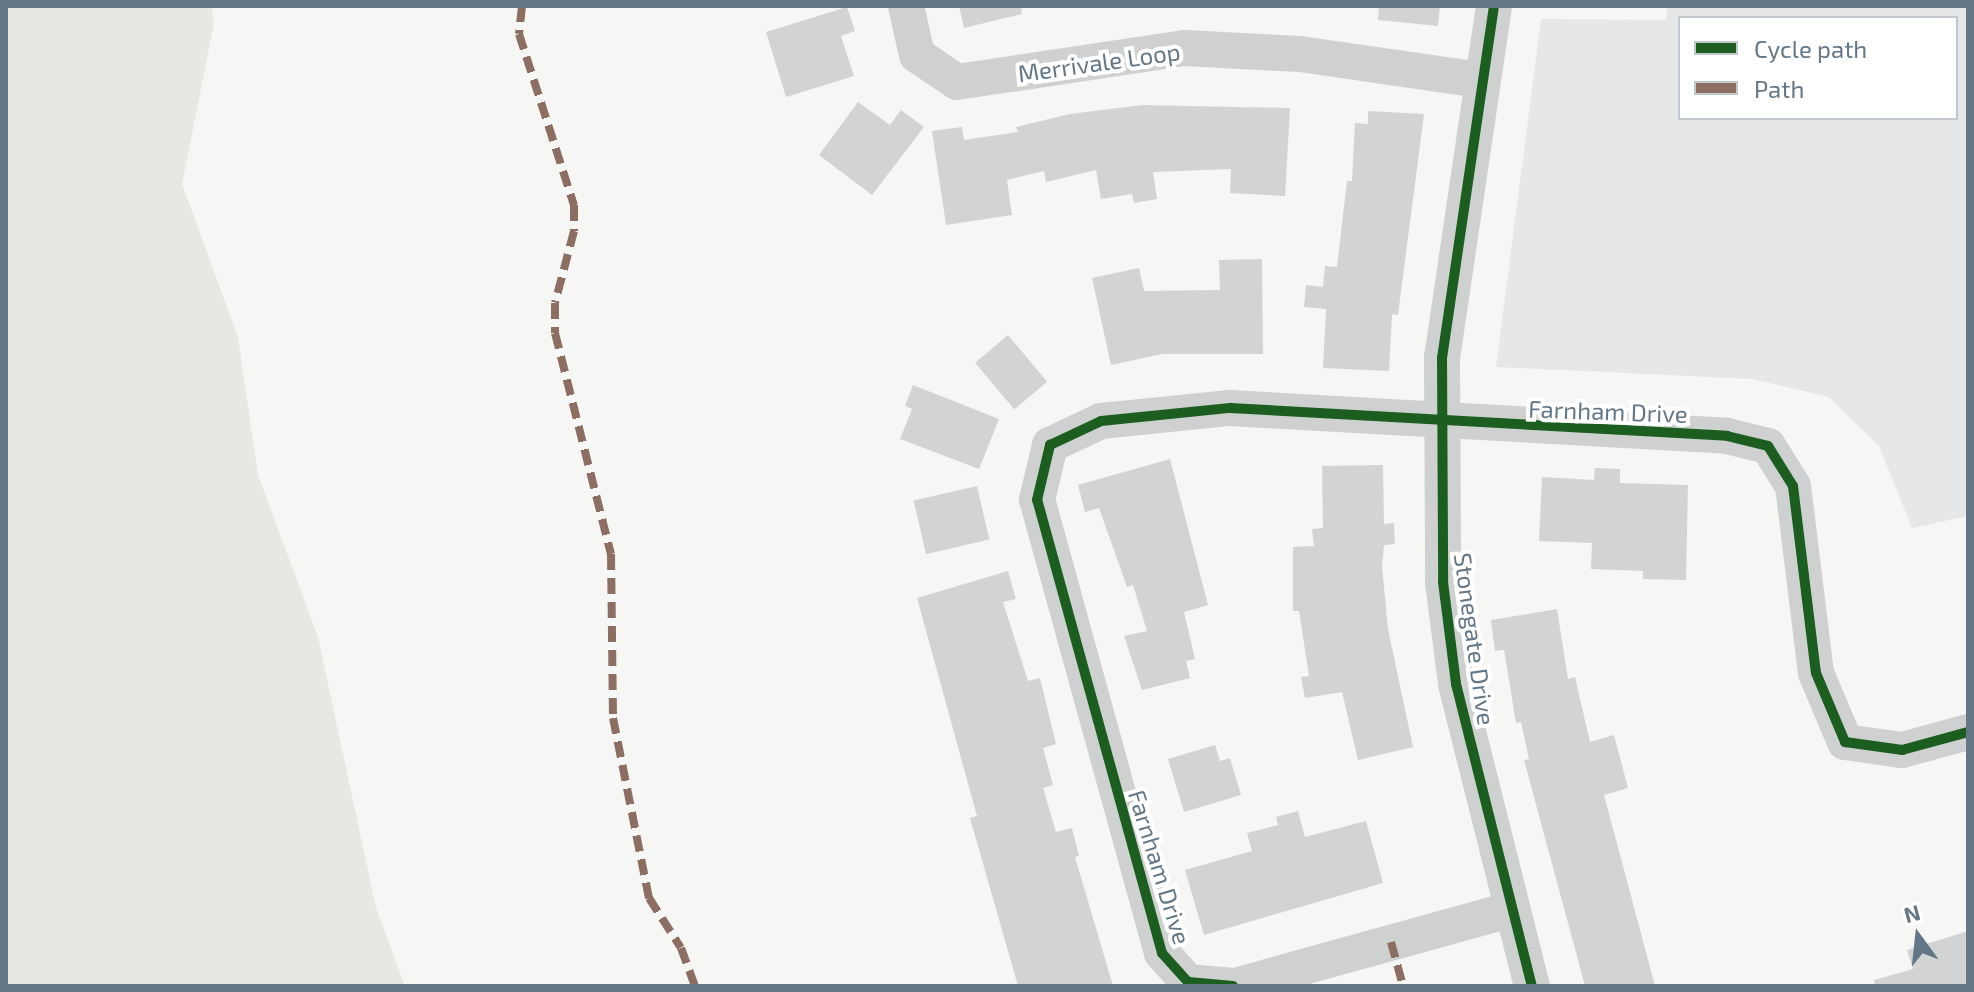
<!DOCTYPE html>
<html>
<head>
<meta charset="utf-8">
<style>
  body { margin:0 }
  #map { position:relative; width:1974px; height:992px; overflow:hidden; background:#f6f6f4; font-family:"Exo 2",sans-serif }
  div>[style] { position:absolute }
  .built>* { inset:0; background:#e6e8e7 }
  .green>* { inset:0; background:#e6e9e2 }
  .building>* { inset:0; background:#d2d3d3; transform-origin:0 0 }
  .minor>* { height:36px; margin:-18px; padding:0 18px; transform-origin:18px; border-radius:18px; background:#cfd1d1 }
  .quiet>* { height:8px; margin-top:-4px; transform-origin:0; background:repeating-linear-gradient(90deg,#8d6e63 0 16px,transparent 0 24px) }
  .cycleway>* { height:10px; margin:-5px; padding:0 5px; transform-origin:5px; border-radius:5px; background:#1b5e20 }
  span { translate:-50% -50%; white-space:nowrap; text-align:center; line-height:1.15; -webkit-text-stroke:8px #fff; paint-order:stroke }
  .street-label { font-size:24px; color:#637787 }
  .frame { position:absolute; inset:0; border:8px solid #637787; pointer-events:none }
  .legend { position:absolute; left:1678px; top:16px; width:280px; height:104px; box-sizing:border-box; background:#fff; border:2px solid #c1c9cf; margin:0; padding:10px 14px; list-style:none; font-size:24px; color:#637787 }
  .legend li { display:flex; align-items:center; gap:16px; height:40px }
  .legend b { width:40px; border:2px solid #c1c9cf }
  .north { position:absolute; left:1878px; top:896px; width:80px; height:80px; -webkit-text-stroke:6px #fff; paint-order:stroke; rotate:345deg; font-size:22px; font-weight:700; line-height:32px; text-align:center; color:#637787 }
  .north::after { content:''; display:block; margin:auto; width:28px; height:36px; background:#637787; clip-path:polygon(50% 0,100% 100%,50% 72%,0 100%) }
</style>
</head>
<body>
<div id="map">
  <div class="built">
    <div style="clip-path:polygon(evenodd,1668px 6px,1968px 6px,1968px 516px,1912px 528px,1879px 446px,1829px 397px,1753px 379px,1496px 367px,1541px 19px,1666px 20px,1668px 6px,1680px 18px,1956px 18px,1956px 118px,1680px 118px,1680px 18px)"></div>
  </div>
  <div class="green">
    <div style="clip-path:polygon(6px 6px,212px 6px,214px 23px,182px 184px,238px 337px,258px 475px,318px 637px,376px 908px,405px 986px,6px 986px)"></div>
  </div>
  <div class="building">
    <div style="clip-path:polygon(959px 6px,1021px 6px,1022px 14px,964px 28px)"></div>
    <div style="clip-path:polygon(1379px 6px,1440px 6px,1438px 26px,1378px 20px)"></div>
    <div style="clip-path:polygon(847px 7px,855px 31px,841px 36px,854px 76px,786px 97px,766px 32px)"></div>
    <div style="clip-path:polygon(858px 102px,890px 125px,901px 110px,924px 127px,872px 195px,819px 155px)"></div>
    <div style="clip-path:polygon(1142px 105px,1290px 108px,1285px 196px,1230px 193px,1231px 169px,1153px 172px,1157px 199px,1134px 203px,1132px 194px,1101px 199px,1096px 170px,1046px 182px,1044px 171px,1007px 180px,1012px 215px,946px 225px,932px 131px,962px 127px,964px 140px,1018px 132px,1016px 127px,1070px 114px)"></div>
    <div style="clip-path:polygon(1368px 111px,1424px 114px,1398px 315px,1392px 314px,1389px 371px,1323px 368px,1326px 309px,1304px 307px,1306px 285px,1323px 287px,1325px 266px,1337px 267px,1347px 181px,1352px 181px,1355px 123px,1368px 124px)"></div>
    <div style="clip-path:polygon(1262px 259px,1263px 354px,1162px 354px,1111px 365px,1092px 278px,1139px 268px,1144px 291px,1220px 290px,1219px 260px)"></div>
    <div style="left:1008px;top:335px;width:61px;height:43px;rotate:50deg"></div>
    <div style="clip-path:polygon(913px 385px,999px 419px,979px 469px,900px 439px,912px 409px,905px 406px)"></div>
    <div style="clip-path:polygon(1170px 459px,1208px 605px,1184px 612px,1195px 659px,1186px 661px,1190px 678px,1142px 690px,1124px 636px,1147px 631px,1133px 585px,1127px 587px,1099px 508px,1085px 512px,1078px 485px)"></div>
    <div style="clip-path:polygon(1383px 465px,1384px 524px,1394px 523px,1395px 544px,1384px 545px,1382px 566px,1388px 629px,1413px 747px,1358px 760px,1342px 692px,1305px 698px,1301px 677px,1309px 676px,1299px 611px,1293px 611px,1293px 547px,1314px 546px,1312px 529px,1323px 528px,1322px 466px)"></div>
    <div style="clip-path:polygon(1595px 468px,1620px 469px,1620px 483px,1688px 485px,1686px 580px,1643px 579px,1643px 571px,1591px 569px,1592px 543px,1539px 541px,1542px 477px,1594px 480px)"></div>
    <div style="left:977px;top:486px;width:55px;height:65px;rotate:77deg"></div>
    <div style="clip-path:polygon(1008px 571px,1016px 599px,1003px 602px,1028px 681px,1040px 678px,1056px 744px,1043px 748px,1053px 785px,1043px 788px,1056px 832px,1072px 828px,1079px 856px,1075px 857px,1113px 986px,1018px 986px,970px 818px,977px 816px,917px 598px)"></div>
    <div style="clip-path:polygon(1557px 609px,1568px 679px,1575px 677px,1590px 742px,1614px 735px,1628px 788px,1604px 795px,1655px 986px,1585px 986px,1524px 760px,1529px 759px,1521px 722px,1516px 723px,1504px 650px,1495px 651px,1491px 620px)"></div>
    <div style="clip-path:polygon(1215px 745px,1220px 761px,1230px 758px,1241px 795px,1184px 812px,1168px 759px)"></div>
    <div style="clip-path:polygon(1298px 811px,1305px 837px,1366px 821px,1383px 883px,1204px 935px,1185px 870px,1252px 851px,1247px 833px,1278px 825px,1276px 817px)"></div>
    <div style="clip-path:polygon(1968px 931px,1968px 986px,1875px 986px,1874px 980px,1913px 969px,1907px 950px)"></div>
  </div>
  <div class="minor">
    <div style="left:906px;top:6px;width:50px;rotate:77.3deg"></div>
    <div style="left:917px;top:55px;width:48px;rotate:34deg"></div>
    <div style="left:957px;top:82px;width:230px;rotate:-8.5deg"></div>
    <div style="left:1184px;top:48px;width:116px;rotate:3deg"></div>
    <div style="left:1300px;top:54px;width:183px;rotate:8.2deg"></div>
    <div style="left:1494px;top:6px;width:355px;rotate:98.4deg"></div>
    <div style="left:1442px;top:357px;width:225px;rotate:89.7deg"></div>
    <div style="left:1443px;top:582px;width:103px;rotate:82.7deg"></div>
    <div style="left:1456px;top:684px;width:311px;rotate:75.9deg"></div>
    <div style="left:1233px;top:986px;width:45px;rotate:-174.9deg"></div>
    <div style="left:1188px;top:982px;width:39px;rotate:-132deg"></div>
    <div style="left:1162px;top:953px;width:470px;rotate:-105.4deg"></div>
    <div style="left:1037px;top:500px;width:57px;rotate:-76.7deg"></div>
    <div style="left:1050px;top:445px;width:56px;rotate:-25.2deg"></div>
    <div style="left:1101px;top:421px;width:130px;rotate:-5.8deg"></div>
    <div style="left:1230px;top:408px;width:498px;rotate:3.2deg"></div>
    <div style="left:1727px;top:436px;width:42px;rotate:13.7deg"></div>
    <div style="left:1768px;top:446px;width:47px;rotate:58deg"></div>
    <div style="left:1793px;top:486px;width:188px;rotate:83deg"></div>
    <div style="left:1816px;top:673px;width:75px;rotate:67.2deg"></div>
    <div style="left:1845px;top:742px;width:58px;rotate:8deg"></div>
    <div style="left:1902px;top:750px;width:68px;rotate:-15.3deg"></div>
    <div style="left:1235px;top:986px;width:288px;rotate:-15.5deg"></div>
  </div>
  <div class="quiet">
    <div style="left:522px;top:6px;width:28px;rotate:96deg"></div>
    <div style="left:519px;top:34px;width:180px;rotate:72.2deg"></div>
    <div style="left:574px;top:205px;width:26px;rotate:90deg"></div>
    <div style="left:574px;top:231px;width:74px;rotate:104.8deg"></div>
    <div style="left:555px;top:303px;width:30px;rotate:90deg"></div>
    <div style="left:555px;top:333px;width:228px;rotate:75.8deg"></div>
    <div style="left:611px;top:554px;width:164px;rotate:89.3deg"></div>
    <div style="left:613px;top:718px;width:184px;rotate:78.7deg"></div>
    <div style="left:649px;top:898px;width:59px;rotate:57.4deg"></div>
    <div style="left:681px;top:948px;width:40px;rotate:69.8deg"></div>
    <div style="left:1391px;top:942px;width:46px;rotate:74.7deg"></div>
  </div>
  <div class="cycleway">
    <div style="left:1494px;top:6px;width:355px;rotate:98.4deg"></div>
    <div style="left:1442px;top:357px;width:225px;rotate:89.7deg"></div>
    <div style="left:1443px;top:582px;width:103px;rotate:82.7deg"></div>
    <div style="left:1456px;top:684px;width:311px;rotate:75.9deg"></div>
    <div style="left:1233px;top:986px;width:45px;rotate:-174.9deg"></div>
    <div style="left:1188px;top:982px;width:39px;rotate:-132deg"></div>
    <div style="left:1162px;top:953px;width:470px;rotate:-105.4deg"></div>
    <div style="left:1037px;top:500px;width:57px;rotate:-76.7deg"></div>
    <div style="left:1050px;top:445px;width:56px;rotate:-25.2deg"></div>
    <div style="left:1101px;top:421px;width:130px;rotate:-5.8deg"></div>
    <div style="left:1230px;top:408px;width:498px;rotate:3.2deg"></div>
    <div style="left:1727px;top:436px;width:42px;rotate:13.7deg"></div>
    <div style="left:1768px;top:446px;width:47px;rotate:58deg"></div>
    <div style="left:1793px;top:486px;width:188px;rotate:83deg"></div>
    <div style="left:1816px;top:673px;width:75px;rotate:67.2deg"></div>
    <div style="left:1845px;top:742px;width:58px;rotate:8deg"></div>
    <div style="left:1902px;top:750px;width:68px;rotate:-15.3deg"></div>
  </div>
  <div class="street-label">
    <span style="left:1099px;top:62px;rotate:-8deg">Merrivale Loop</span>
    <span style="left:1608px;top:411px;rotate:2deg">Farnham Drive</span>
    <span style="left:1475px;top:639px;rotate:82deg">Stonegate Drive</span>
    <span style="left:1160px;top:867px;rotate:73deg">Farnham Drive</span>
  </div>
  <div class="frame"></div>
  <ul class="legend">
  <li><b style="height:10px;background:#1b5e20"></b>Cycle path</li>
  <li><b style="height:10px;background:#8d6e63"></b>Path</li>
  </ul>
  <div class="north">N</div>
</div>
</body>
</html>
